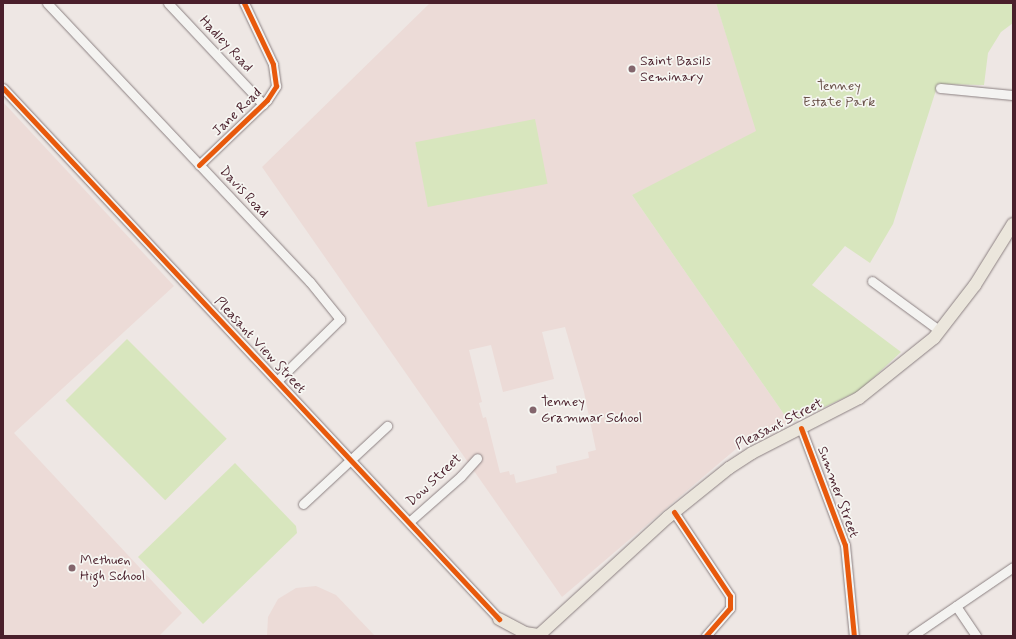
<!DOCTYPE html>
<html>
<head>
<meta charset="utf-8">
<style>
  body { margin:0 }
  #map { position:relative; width:1016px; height:639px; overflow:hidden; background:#eee7e4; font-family:Mynerve,sans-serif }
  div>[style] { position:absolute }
  .built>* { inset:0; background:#ecdbd7 }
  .green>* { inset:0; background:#d8e6be; transform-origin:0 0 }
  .roads { filter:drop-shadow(0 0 1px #8c8182) drop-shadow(0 0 1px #8c8182) }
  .minor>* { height:9px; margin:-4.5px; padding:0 4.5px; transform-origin:4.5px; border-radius:4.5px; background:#f4f3f1 }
  .major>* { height:12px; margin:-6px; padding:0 6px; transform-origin:6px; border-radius:6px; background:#ebe6dc }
  .cycleway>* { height:5px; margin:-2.5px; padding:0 2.5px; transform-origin:2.5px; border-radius:2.5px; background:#e8590c }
  .dots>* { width:11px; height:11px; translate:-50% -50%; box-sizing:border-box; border:2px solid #f6f6f2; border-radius:50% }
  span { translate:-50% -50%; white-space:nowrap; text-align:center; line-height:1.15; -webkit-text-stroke:3.5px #f6f6f2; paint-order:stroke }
  .street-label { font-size:14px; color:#4a1f2b }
  .poi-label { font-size:14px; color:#4a1f2b }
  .left { translate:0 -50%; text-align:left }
  .park-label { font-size:14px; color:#695148 }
  .frame { position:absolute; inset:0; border:4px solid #4a1f2b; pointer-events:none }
</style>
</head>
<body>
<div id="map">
  <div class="built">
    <div style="clip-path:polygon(evenodd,430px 3px,716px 3px,758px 134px,632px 195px,790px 423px,743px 443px,562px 597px,262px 167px,430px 3px,565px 327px,584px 392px,596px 450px,588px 452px,589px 458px,556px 466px,557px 473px,516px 483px,514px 474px,510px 475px,509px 471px,500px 473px,486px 417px,483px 418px,479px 403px,482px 402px,469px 350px,491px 345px,503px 392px,554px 379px,542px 332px,565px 327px)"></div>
    <div style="clip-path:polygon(3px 102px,174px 286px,14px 433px,182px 613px,159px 636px,3px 636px)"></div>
    <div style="clip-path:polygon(316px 586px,336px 595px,375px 636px,267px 636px,268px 617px,278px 599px,296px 588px)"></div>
  </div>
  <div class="green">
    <div style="clip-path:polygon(716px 3px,1013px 3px,1013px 23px,1001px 32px,988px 53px,984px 85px,938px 84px,893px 224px,870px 263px,845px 246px,812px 285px,901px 352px,859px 391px,790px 423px,632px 195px,756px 131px)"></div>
    <div style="left:535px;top:119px;width:66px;height:122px;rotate:79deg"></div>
    <div style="left:127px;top:339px;width:141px;height:87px;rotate:45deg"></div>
    <div style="clip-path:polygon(235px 463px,296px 526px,297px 533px,203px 624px,138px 557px)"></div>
  </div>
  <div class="roads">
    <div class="minor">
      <div style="left:47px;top:3px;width:383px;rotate:46.7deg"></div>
      <div style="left:310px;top:282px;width:48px;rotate:51deg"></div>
      <div style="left:340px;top:319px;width:88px;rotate:135.5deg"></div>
      <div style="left:168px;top:3px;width:139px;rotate:46.8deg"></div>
      <div style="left:3px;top:88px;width:727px;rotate:46.95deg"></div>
      <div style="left:940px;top:88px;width:73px;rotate:5.5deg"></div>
      <div style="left:199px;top:165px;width:94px;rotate:-43.7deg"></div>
      <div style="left:267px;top:100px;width:17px;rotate:-57deg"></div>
      <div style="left:276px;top:86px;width:22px;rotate:-98deg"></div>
      <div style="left:273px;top:64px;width:68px;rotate:-115.4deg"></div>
      <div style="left:872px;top:281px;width:84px;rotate:36.3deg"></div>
      <div style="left:801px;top:428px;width:125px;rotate:69.4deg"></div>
      <div style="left:845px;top:545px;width:91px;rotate:84.4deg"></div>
      <div style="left:303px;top:504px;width:115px;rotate:-42.9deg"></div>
      <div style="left:674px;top:512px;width:101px;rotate:56.3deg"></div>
      <div style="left:730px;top:596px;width:12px;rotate:90deg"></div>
      <div style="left:730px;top:608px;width:37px;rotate:131deg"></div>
      <div style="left:409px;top:522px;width:69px;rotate:-41.5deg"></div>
      <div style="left:461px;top:476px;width:24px;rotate:-48deg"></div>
      <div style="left:956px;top:606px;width:36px;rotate:56deg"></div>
      <div style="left:912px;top:636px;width:122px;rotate:-34.3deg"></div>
    </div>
    <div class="major">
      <div style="left:499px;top:619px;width:30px;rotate:28deg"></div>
      <div style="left:525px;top:633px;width:15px;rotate:8deg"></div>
      <div style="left:538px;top:636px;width:176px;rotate:-42.5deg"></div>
      <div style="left:668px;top:517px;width:78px;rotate:-38.8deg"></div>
      <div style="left:729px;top:468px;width:27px;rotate:-33deg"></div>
      <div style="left:752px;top:453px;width:120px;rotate:-27.2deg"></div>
      <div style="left:859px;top:398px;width:96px;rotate:-38.7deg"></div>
      <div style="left:934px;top:338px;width:67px;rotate:-52.3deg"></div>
      <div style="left:975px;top:285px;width:72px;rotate:-58.1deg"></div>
    </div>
  </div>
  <div class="cycleway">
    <div style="left:3px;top:88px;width:727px;rotate:46.95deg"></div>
    <div style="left:199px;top:165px;width:94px;rotate:-43.7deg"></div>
    <div style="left:267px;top:100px;width:17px;rotate:-57deg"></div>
    <div style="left:276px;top:86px;width:22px;rotate:-98deg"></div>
    <div style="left:273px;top:64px;width:68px;rotate:-115.4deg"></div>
    <div style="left:801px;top:428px;width:125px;rotate:69.4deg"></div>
    <div style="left:845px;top:545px;width:91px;rotate:84.4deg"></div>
    <div style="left:674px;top:512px;width:101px;rotate:56.3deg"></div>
    <div style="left:730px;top:596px;width:12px;rotate:90deg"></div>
    <div style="left:730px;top:608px;width:37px;rotate:131deg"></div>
  </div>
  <div class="dots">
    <div style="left:632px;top:69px;background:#83656c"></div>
    <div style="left:533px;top:410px;background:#83656c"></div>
    <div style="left:72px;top:568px;background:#83656c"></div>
  </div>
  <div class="street-label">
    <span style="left:226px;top:44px;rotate:47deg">Hadley Road</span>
    <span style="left:237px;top:112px;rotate:-44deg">Jane Road</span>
    <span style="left:244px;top:192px;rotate:47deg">Davis Road</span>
    <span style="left:260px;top:345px;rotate:47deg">Pleasant View Street</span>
    <span style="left:779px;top:424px;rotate:-27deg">Pleasant Street</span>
    <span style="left:434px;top:480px;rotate:-43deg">Dow Street</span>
    <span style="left:838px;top:492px;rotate:70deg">Summer Street</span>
  </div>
  <div class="poi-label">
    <span class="left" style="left:640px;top:69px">Saint Basils<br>Seminary</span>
    <span class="left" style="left:541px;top:410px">Tenney<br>Grammar School</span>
    <span class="left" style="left:80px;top:568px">Methuen<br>High School</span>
  </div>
  <div class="park-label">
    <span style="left:839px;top:94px">Tenney<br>Estate Park</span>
  </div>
  <div class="frame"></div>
</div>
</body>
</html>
